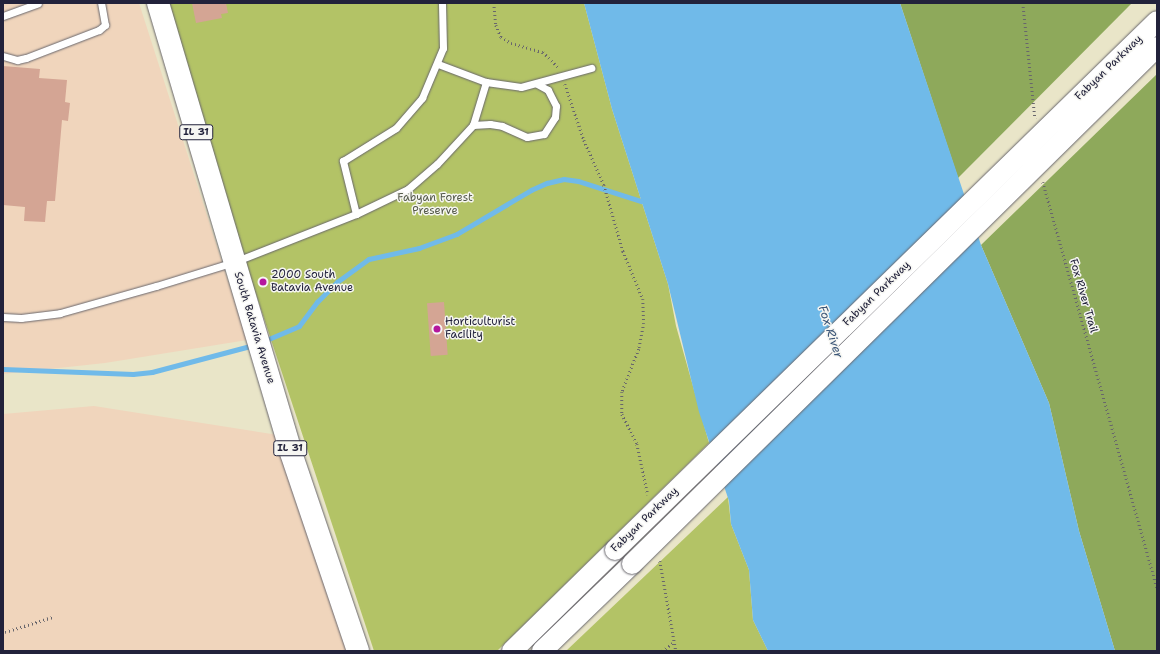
<!DOCTYPE html>
<html>
<head>
<meta charset="utf-8">
<style>
  body { margin:0 }
  #map { position:relative; width:1160px; height:654px; overflow:hidden; background:#e9e5c8; font-family:"Shantell Sans",sans-serif }
  div>[style] { position:absolute }
  .built>* { inset:0; background:#f0d5bc }
  .green>* { inset:0; background:#b3c366 }
  .forest>* { inset:0; background:#8ea95b }
  .water>* { inset:0; background:#70bae9 }
  .stream>* { height:4.5px; margin:-2.25px; padding:0 2.25px; transform-origin:2.25px; border-radius:2.25px; background:#70bae9 }
  .building>* { inset:0; background:#d4a594; transform-origin:0 0 }
  .path>* { height:2.5px; margin-top:-1.25px; transform-origin:0; background:repeating-linear-gradient(90deg,#68666c 0 1px,transparent 0 4px) }
  .roads { filter:drop-shadow(0 0 1px #68666c) drop-shadow(0 0 1px #68666c) }
  .lane>* { height:7px; margin:-3.5px; padding:0 3.5px; transform-origin:3.5px; border-radius:3.5px; background:#fff }
  .secondary>* { height:20px; margin:-10px; padding:0 10px; transform-origin:10px; border-radius:10px; background:#fff }
  .primary>* { height:22px; margin:-11px; padding:0 11px; transform-origin:11px; border-radius:11px; background:#fff }
  .bridges { filter:drop-shadow(0 0 1px #68666c) drop-shadow(0 0 1px #68666c) }
  .secondary-bridge>* { height:20px; margin:-10px; padding:0 10px; transform-origin:10px; border-radius:10px; background:#fff }
  .dots>* { width:11px; height:11px; translate:-50% -50%; box-sizing:border-box; border:2px solid #f6f6f2; border-radius:50% }
  span { translate:-50% -50%; white-space:nowrap; text-align:center; line-height:1.15; -webkit-text-stroke:3px #f6f6f2; paint-order:stroke }
  .shield-label span { padding:1px 3px; background:#f6f6f2; border:1px solid; border-radius:3px; -webkit-text-stroke-width:0 }
  .shield-label { font-size:10px; color:#22223b; font-weight:700 }
  .street-label { font-size:11px; color:#22223b }
  .park-label { font-size:11px; color:#555a4a }
  .poi-label { font-size:11px; color:#22223b }
  .left { translate:0 -50%; text-align:left }
  .water-label { font-size:12px; color:#3d5778; font-style:italic }
  .frame { position:absolute; inset:0; border:4px solid #22223b; pointer-events:none }
</style>
</head>
<body>
<div id="map">
  <div class="built">
    <div style="clip-path:polygon(3px 3px,139px 3px,247px 340px,105px 363px,3px 374px)"></div>
    <div style="clip-path:polygon(94px 406px,278px 435px,351px 651px,3px 651px,3px 414px)"></div>
  </div>
  <div class="green">
    <div style="clip-path:polygon(164px 3px,584px 3px,612px 109px,668px 284px,676px 326px,709px 443px,497px 651px,374px 651px,241px 249px)"></div>
    <div style="clip-path:polygon(728px 497px,731px 524px,749px 570px,753px 620px,768px 651px,566px 651px)"></div>
  </div>
  <div class="forest">
    <div style="clip-path:polygon(900px 3px,1132px 3px,958px 178px)"></div>
    <div style="clip-path:polygon(1157px 74px,1157px 651px,1115px 651px,1079px 531px,1049px 403px,981px 245px)"></div>
  </div>
  <div class="water">
    <div style="clip-path:polygon(584px 3px,900px 3px,981px 245px,1049px 403px,1079px 531px,1115px 651px,768px 651px,753px 620px,749px 570px,731px 524px,729px 501px,699px 412px,668px 284px,612px 109px)"></div>
  </div>
  <div class="stream">
    <div style="left:264px;top:341px;width:38px;rotate:-23deg"></div>
    <div style="left:299px;top:326px;width:30px;rotate:-53deg"></div>
    <div style="left:317px;top:302px;width:28px;rotate:-45deg"></div>
    <div style="left:337px;top:282px;width:39px;rotate:-36deg"></div>
    <div style="left:369px;top:259px;width:51px;rotate:-12.4deg"></div>
    <div style="left:419px;top:248px;width:40px;rotate:-20.2deg"></div>
    <div style="left:457px;top:234px;width:86px;rotate:-30.7deg"></div>
    <div style="left:531px;top:190px;width:17px;rotate:-24deg"></div>
    <div style="left:547px;top:183px;width:17px;rotate:-13deg"></div>
    <div style="left:564px;top:179px;width:14px;rotate:8deg"></div>
    <div style="left:578px;top:181px;width:66px;rotate:17.6deg"></div>
    <div style="left:3px;top:369px;width:130px;rotate:2.2deg"></div>
    <div style="left:133px;top:374px;width:19px;rotate:-6deg"></div>
    <div style="left:152px;top:372px;width:106px;rotate:-14.8deg"></div>
  </div>
  <div class="building">
    <div style="clip-path:polygon(192px 3px,226px 3px,228px 13px,221px 14px,222px 18px,196px 23px)"></div>
    <div style="clip-path:polygon(3px 66px,40px 69px,39px 78px,67px 80px,65px 102px,70px 103px,68px 121px,62px 120px,55px 201px,47px 201px,45px 222px,24px 221px,25px 207px,3px 205px)"></div>
    <div style="left:444px;top:302px;width:53px;height:17px;rotate:86deg"></div>
  </div>
  <div class="path">
    <div style="left:494px;top:3px;width:22px;rotate:85deg"></div>
    <div style="left:496px;top:25px;width:13px;rotate:67deg"></div>
    <div style="left:501px;top:37px;width:12px;rotate:31deg"></div>
    <div style="left:511px;top:43px;width:33px;rotate:16deg"></div>
    <div style="left:543px;top:52px;width:21px;rotate:45deg"></div>
    <div style="left:1023px;top:3px;width:116px;rotate:84deg"></div>
    <div style="left:565px;top:84px;width:59px;rotate:71.3deg"></div>
    <div style="left:584px;top:140px;width:49px;rotate:66deg"></div>
    <div style="left:604px;top:185px;width:69px;rotate:73.9deg"></div>
    <div style="left:623px;top:251px;width:52px;rotate:67.4deg"></div>
    <div style="left:643px;top:299px;width:24px;rotate:88deg"></div>
    <div style="left:644px;top:323px;width:26px;rotate:101deg"></div>
    <div style="left:639px;top:349px;width:46px;rotate:111.6deg"></div>
    <div style="left:622px;top:392px;width:22px;rotate:90deg"></div>
    <div style="left:622px;top:414px;width:34px;rotate:63deg"></div>
    <div style="left:637px;top:444px;width:52px;rotate:77.8deg"></div>
    <div style="left:1043px;top:182px;width:422px;rotate:74.3deg"></div>
    <div style="left:660px;top:561px;width:91px;rotate:79.9deg"></div>
    <div style="left:5px;top:632px;width:50px;rotate:-17.4deg"></div>
    <div style="left:662px;top:651px;width:15px;rotate:-37deg"></div>
  </div>
  <div class="roads">
    <div class="lane">
      <div style="left:3px;top:16px;width:37px;rotate:-20deg"></div>
      <div style="left:3px;top:56px;width:15px;rotate:16deg"></div>
      <div style="left:17px;top:60px;width:9px;rotate:-13deg"></div>
      <div style="left:26px;top:58px;width:78px;rotate:-21deg"></div>
      <div style="left:99px;top:30px;width:8px;rotate:-40deg"></div>
      <div style="left:105px;top:25px;width:22px;rotate:-100deg"></div>
      <div style="left:438px;top:64px;width:51px;rotate:20.6deg"></div>
      <div style="left:486px;top:82px;width:35px;rotate:8deg"></div>
      <div style="left:521px;top:87px;width:73px;rotate:-15.2deg"></div>
      <div style="left:473px;top:125px;width:17px;rotate:-3deg"></div>
      <div style="left:490px;top:124px;width:12px;rotate:9deg"></div>
      <div style="left:502px;top:126px;width:27px;rotate:24deg"></div>
      <div style="left:527px;top:137px;width:17px;rotate:-10deg"></div>
      <div style="left:544px;top:134px;width:20px;rotate:-57deg"></div>
      <div style="left:555px;top:117px;width:11px;rotate:-85deg"></div>
      <div style="left:556px;top:106px;width:18px;rotate:-117deg"></div>
      <div style="left:548px;top:90px;width:13px;rotate:-151deg"></div>
      <div style="left:356px;top:214px;width:55px;rotate:-103.8deg"></div>
      <div style="left:343px;top:161px;width:62px;rotate:-31.9deg"></div>
      <div style="left:396px;top:128px;width:40px;rotate:-49deg"></div>
      <div style="left:422px;top:98px;width:54px;rotate:-67.2deg"></div>
      <div style="left:443px;top:48px;width:45px;rotate:-91.3deg"></div>
      <div style="left:3px;top:317px;width:18px;rotate:3deg"></div>
      <div style="left:21px;top:318px;width:39px;rotate:-7deg"></div>
      <div style="left:60px;top:313px;width:100px;rotate:-15.7deg"></div>
      <div style="left:156px;top:286px;width:82px;rotate:-17.1deg"></div>
      <div style="left:234px;top:262px;width:131px;rotate:-21.5deg"></div>
      <div style="left:356px;top:214px;width:58px;rotate:-25.7deg"></div>
      <div style="left:408px;top:189px;width:38px;rotate:-41deg"></div>
      <div style="left:437px;top:164px;width:53px;rotate:-47.3deg"></div>
      <div style="left:473px;top:125px;width:45px;rotate:-73.2deg"></div>
    </div>
    <div class="secondary">
      <div style="left:512px;top:651px;width:144px;rotate:-44.4deg"></div>
      <div style="left:542px;top:651px;width:125px;rotate:-44deg"></div>
    </div>
    <div class="primary">
      <div style="left:158px;top:3px;width:469px;rotate:73.5deg"></div>
      <div style="left:291px;top:453px;width:209px;rotate:71.3deg"></div>
    </div>
  </div>
  <div class="bridges">
    <div class="secondary-bridge">
      <div style="left:615px;top:550px;width:757px;rotate:-44.3deg"></div>
      <div style="left:632px;top:564px;width:737px;rotate:-44.56deg"></div>
    </div>
  </div>
  <div class="dots">
    <div style="left:263px;top:282px;background:#b5179e"></div>
    <div style="left:437px;top:329px;background:#b5179e"></div>
  </div>
  <div class="shield-label">
    <span style="left:196px;top:132px">IL 31</span>
    <span style="left:290px;top:448px">IL 31</span>
  </div>
  <div class="street-label">
    <span style="left:1109px;top:68px;rotate:-44deg">Fabyan Parkway</span>
    <span style="left:877px;top:294px;rotate:-44deg">Fabyan Parkway</span>
    <span style="left:1083px;top:296px;rotate:74deg">Fox River Trail</span>
    <span style="left:254px;top:328px;rotate:73deg">South Batavia Avenue</span>
    <span style="left:645px;top:520px;rotate:-44deg">Fabyan Parkway</span>
  </div>
  <div class="park-label">
    <span style="left:435px;top:205px">Fabyan Forest<br>Preserve</span>
  </div>
  <div class="poi-label">
    <span class="left" style="left:271px;top:282px">2000 South<br>Batavia Avenue</span>
    <span class="left" style="left:445px;top:329px">Horticulturist<br>Facility</span>
  </div>
  <div class="water-label">
    <span style="left:830px;top:332px;rotate:72deg">Fox River</span>
  </div>
  <div class="frame"></div>
</div>
</body>
</html>
